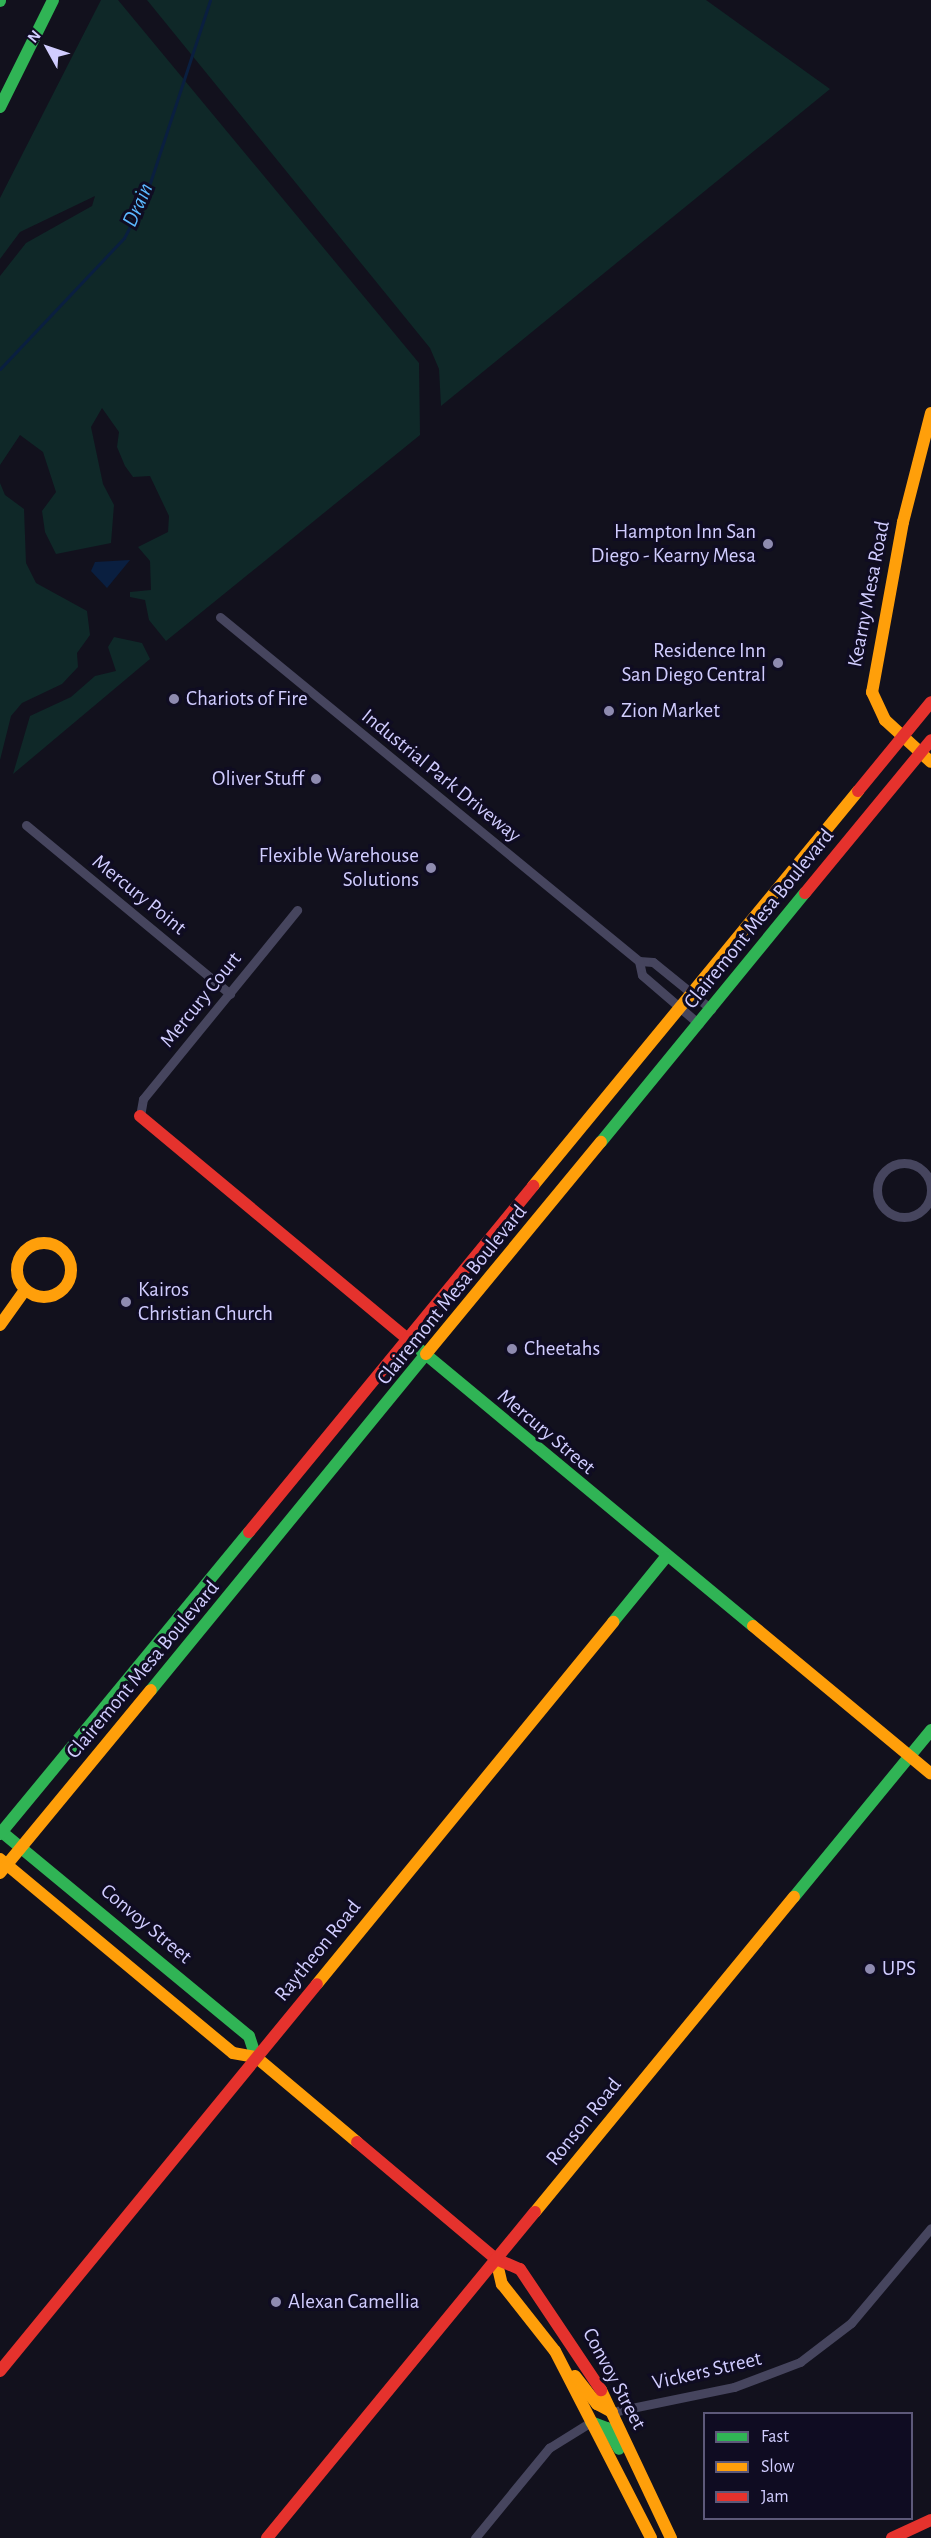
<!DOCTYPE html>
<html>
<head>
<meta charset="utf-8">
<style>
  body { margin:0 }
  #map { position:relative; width:931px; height:2538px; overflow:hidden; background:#12111d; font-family:"Alegreya Sans",sans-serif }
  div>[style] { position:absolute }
  .green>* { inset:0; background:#0f2828 }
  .water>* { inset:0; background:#0a1f40 }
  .stream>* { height:3px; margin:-1.5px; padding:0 1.5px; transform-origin:1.5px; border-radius:1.5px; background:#0a1f40 }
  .street>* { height:9px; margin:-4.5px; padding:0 4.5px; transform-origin:4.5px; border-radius:4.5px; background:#46455e }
  .street>.ring { margin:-4.5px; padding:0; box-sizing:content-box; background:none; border:9px solid #46455e; border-radius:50% }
  .fast>* { height:12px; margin:-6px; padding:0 6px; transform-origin:6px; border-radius:6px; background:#30b455 }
  .slow>* { height:12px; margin:-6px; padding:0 6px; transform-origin:6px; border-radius:6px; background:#ff9f0a }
  .slow>.ring { margin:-6px; padding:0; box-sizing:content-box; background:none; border:12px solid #ff9f0a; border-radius:50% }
  .jam>* { height:12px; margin:-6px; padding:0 6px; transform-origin:6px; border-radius:6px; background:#e5322d }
  .dots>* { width:16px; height:16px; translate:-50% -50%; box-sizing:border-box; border:3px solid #0f0c22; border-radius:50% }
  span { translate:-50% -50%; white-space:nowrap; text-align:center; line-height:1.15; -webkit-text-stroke:6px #0f0c22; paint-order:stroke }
  .poi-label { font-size:21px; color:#d1cdff }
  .right { translate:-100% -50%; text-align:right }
  .left { translate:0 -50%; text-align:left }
  .street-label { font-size:21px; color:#d1cdff }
  .water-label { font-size:22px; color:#5bb8ff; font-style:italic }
  .legend { position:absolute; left:703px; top:2412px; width:210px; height:108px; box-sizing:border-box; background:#0f0c22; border:2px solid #5d597a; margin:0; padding:8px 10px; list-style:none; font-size:18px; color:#d1cdff }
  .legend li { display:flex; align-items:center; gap:12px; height:30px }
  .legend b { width:30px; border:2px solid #5d597a }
  .north { position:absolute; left:18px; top:18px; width:60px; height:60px; -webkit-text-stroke:4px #0f0c22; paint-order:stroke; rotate:310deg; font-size:16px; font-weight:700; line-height:24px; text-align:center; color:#d1cdff }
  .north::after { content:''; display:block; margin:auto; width:21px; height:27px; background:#d1cdff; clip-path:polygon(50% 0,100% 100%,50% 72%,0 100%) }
</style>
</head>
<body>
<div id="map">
  <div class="green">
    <div style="clip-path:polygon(101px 0,118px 0,419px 363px,420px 435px,166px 641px,149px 620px,145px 600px,130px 597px,130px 592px,151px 590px,150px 561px,138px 547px,168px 532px,169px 516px,150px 476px,133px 477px,125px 466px,117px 447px,119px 432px,102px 408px,91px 427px,103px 484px,114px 505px,111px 543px,56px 554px,45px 532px,42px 511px,56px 492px,43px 452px,20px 435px,0 465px,0 276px,26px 243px,92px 206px,95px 196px,20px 232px,0 259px,0 198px)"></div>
    <div style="clip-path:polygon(147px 0,706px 0,830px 89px,441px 406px,439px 369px,430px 348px)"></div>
    <div style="clip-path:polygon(0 483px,5px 495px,24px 509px,26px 563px,36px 583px,87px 611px,90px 635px,77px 653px,78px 667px,62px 684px,22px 703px,11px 716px,0 760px)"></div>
    <div style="clip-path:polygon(114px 637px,142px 643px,150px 659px,13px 774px,30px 716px,71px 697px,95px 676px,116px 671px,108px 647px)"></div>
  </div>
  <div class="water">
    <div style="clip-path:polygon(130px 560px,107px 588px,91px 571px,95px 562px)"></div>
  </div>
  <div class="stream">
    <div style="left:0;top:369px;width:180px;rotate:-46.6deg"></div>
    <div style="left:124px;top:238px;width:48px;rotate:-62.9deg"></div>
    <div style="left:146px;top:195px;width:205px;rotate:-71.8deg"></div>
  </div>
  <div class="street">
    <div style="left:220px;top:617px;width:542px;rotate:39.39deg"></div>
    <div style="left:639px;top:961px;width:14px;rotate:4deg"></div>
    <div style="left:653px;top:962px;width:75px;rotate:39deg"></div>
    <div style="left:26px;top:825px;width:265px;rotate:39.6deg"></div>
    <div style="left:639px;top:961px;width:14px;rotate:78deg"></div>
    <div style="left:642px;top:975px;width:75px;rotate:40.7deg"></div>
    <div style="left:140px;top:1116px;width:17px;rotate:-80deg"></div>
    <div style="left:143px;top:1099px;width:244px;rotate:-50.8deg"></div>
    <div class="ring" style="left:877px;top:1163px;width:45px;height:45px"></div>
    <div style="left:612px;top:2412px;width:125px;rotate:-11.6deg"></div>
    <div style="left:734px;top:2387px;width:71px;rotate:-20.7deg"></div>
    <div style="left:800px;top:2362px;width:64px;rotate:-37.4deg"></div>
    <div style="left:851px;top:2323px;width:124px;rotate:-49.9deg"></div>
    <div style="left:475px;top:2538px;width:117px;rotate:-50.6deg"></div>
    <div style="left:549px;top:2448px;width:49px;rotate:-31.8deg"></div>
  </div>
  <div class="fast">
    <div style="left:0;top:0;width:1px;rotate:90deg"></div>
    <div style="left:0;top:107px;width:119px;rotate:-63.6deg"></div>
    <div style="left:601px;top:1142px;width:322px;rotate:-50.7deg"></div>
    <div style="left:412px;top:1343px;width:443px;rotate:39.7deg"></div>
    <div style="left:613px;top:1622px;width:84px;rotate:-50.8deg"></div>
    <div style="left:151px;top:1690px;width:434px;rotate:-50.7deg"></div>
    <div style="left:2px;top:1832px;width:320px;rotate:39.6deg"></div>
    <div style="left:249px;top:2036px;width:22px;rotate:72deg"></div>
    <div style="left:0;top:1834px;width:391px;rotate:-50.5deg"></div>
    <div style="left:794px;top:1897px;width:216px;rotate:-50.6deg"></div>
    <div style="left:591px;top:2422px;width:17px;rotate:21deg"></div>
    <div style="left:607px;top:2428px;width:24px;rotate:60deg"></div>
  </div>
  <div class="slow">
    <div style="left:931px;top:413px;width:113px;rotate:104.4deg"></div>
    <div style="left:903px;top:522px;width:173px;rotate:100.3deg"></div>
    <div style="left:872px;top:692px;width:31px;rotate:65deg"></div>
    <div style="left:885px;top:720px;width:62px;rotate:42.4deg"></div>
    <div style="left:533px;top:1186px;width:512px;rotate:-50.55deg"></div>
    <div class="ring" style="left:17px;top:1243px;width:42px;height:42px"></div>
    <div style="left:0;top:1325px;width:43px;rotate:-54.5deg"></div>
    <div style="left:426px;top:1354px;width:275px;rotate:-50.5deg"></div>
    <div style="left:753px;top:1626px;width:231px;rotate:39.7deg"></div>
    <div style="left:0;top:1859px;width:303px;rotate:39.8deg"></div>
    <div style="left:233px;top:2053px;width:23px;rotate:10deg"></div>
    <div style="left:256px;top:2057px;width:132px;rotate:40.1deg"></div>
    <div style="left:0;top:1873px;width:237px;rotate:-50.5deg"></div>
    <div style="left:317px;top:1984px;width:468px;rotate:-50.7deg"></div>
    <div style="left:535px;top:2212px;width:408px;rotate:-50.6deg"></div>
    <div style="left:496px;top:2259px;width:26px;rotate:77deg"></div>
    <div style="left:502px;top:2284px;width:85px;rotate:51.7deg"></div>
    <div style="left:555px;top:2351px;width:210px;rotate:62.8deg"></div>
    <div style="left:575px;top:2376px;width:36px;rotate:52deg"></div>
    <div style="left:597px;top:2404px;width:17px;rotate:28deg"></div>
    <div style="left:601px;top:2390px;width:164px;rotate:64.7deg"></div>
  </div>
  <div class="jam">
    <div style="left:858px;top:791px;width:115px;rotate:-50.6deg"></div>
    <div style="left:805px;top:893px;width:198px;rotate:-50.5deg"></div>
    <div style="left:140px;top:1116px;width:354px;rotate:39.8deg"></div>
    <div style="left:249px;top:1532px;width:448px;rotate:-50.6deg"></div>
    <div style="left:357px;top:2142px;width:182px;rotate:40.1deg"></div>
    <div style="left:496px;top:2259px;width:26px;rotate:23deg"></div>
    <div style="left:520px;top:2269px;width:146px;rotate:56.2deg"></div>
    <div style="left:0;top:2371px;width:500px;rotate:-50.68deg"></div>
    <div style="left:267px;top:2538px;width:422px;rotate:-50.6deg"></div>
    <div style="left:892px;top:2538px;width:43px;rotate:-24.8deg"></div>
  </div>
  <div class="dots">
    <div style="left:768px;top:544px;background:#8e8bb0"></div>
    <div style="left:778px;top:663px;background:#8e8bb0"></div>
    <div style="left:174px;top:699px;background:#8e8bb0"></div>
    <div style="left:609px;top:711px;background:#8e8bb0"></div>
    <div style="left:316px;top:779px;background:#8e8bb0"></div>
    <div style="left:431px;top:868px;background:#8e8bb0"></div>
    <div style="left:126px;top:1302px;background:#8e8bb0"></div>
    <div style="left:512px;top:1349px;background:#8e8bb0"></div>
    <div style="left:870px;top:1969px;background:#8e8bb0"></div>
    <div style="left:276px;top:2302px;background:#8e8bb0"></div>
  </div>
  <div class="poi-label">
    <span class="right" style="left:756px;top:544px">Hampton Inn San<br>Diego - Kearny Mesa</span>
    <span class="right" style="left:766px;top:663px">Residence Inn<br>San Diego Central</span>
    <span class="left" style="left:186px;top:699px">Chariots of Fire</span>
    <span class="left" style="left:621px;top:711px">Zion Market</span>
    <span class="right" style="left:304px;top:779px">Oliver Stuff</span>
    <span class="right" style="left:419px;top:868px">Flexible Warehouse<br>Solutions</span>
    <span class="left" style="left:138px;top:1302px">Kairos<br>Christian Church</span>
    <span class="left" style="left:524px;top:1349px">Cheetahs</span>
    <span class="left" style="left:882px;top:1969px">UPS</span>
    <span class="left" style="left:288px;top:2302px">Alexan Camellia</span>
  </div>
  <div class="street-label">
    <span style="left:869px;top:594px;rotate:-79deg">Kearny Mesa Road</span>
    <span style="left:441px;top:776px;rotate:39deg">Industrial Park Driveway</span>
    <span style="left:139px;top:895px;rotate:39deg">Mercury Point</span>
    <span style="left:759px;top:919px;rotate:-51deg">Clairemont Mesa Boulevard</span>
    <span style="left:201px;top:1000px;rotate:-51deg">Mercury Court</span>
    <span style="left:452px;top:1295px;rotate:-51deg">Clairemont Mesa Boulevard</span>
    <span style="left:546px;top:1432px;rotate:40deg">Mercury Street</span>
    <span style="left:143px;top:1670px;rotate:-50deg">Clairemont Mesa Boulevard</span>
    <span style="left:146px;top:1924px;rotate:40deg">Convoy Street</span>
    <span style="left:318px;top:1951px;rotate:-51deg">Raytheon Road</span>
    <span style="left:584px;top:2122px;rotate:-51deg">Ronson Road</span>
    <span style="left:707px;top:2371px;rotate:-13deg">Vickers Street</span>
    <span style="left:614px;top:2379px;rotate:62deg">Convoy Street</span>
  </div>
  <div class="water-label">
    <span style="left:138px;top:205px;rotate:-66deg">Drain</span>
  </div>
  <ul class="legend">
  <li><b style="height:8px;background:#30b455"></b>Fast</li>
  <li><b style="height:8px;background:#ff9f0a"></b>Slow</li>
  <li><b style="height:8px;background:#e5322d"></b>Jam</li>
  </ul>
  <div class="north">N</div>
</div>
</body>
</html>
